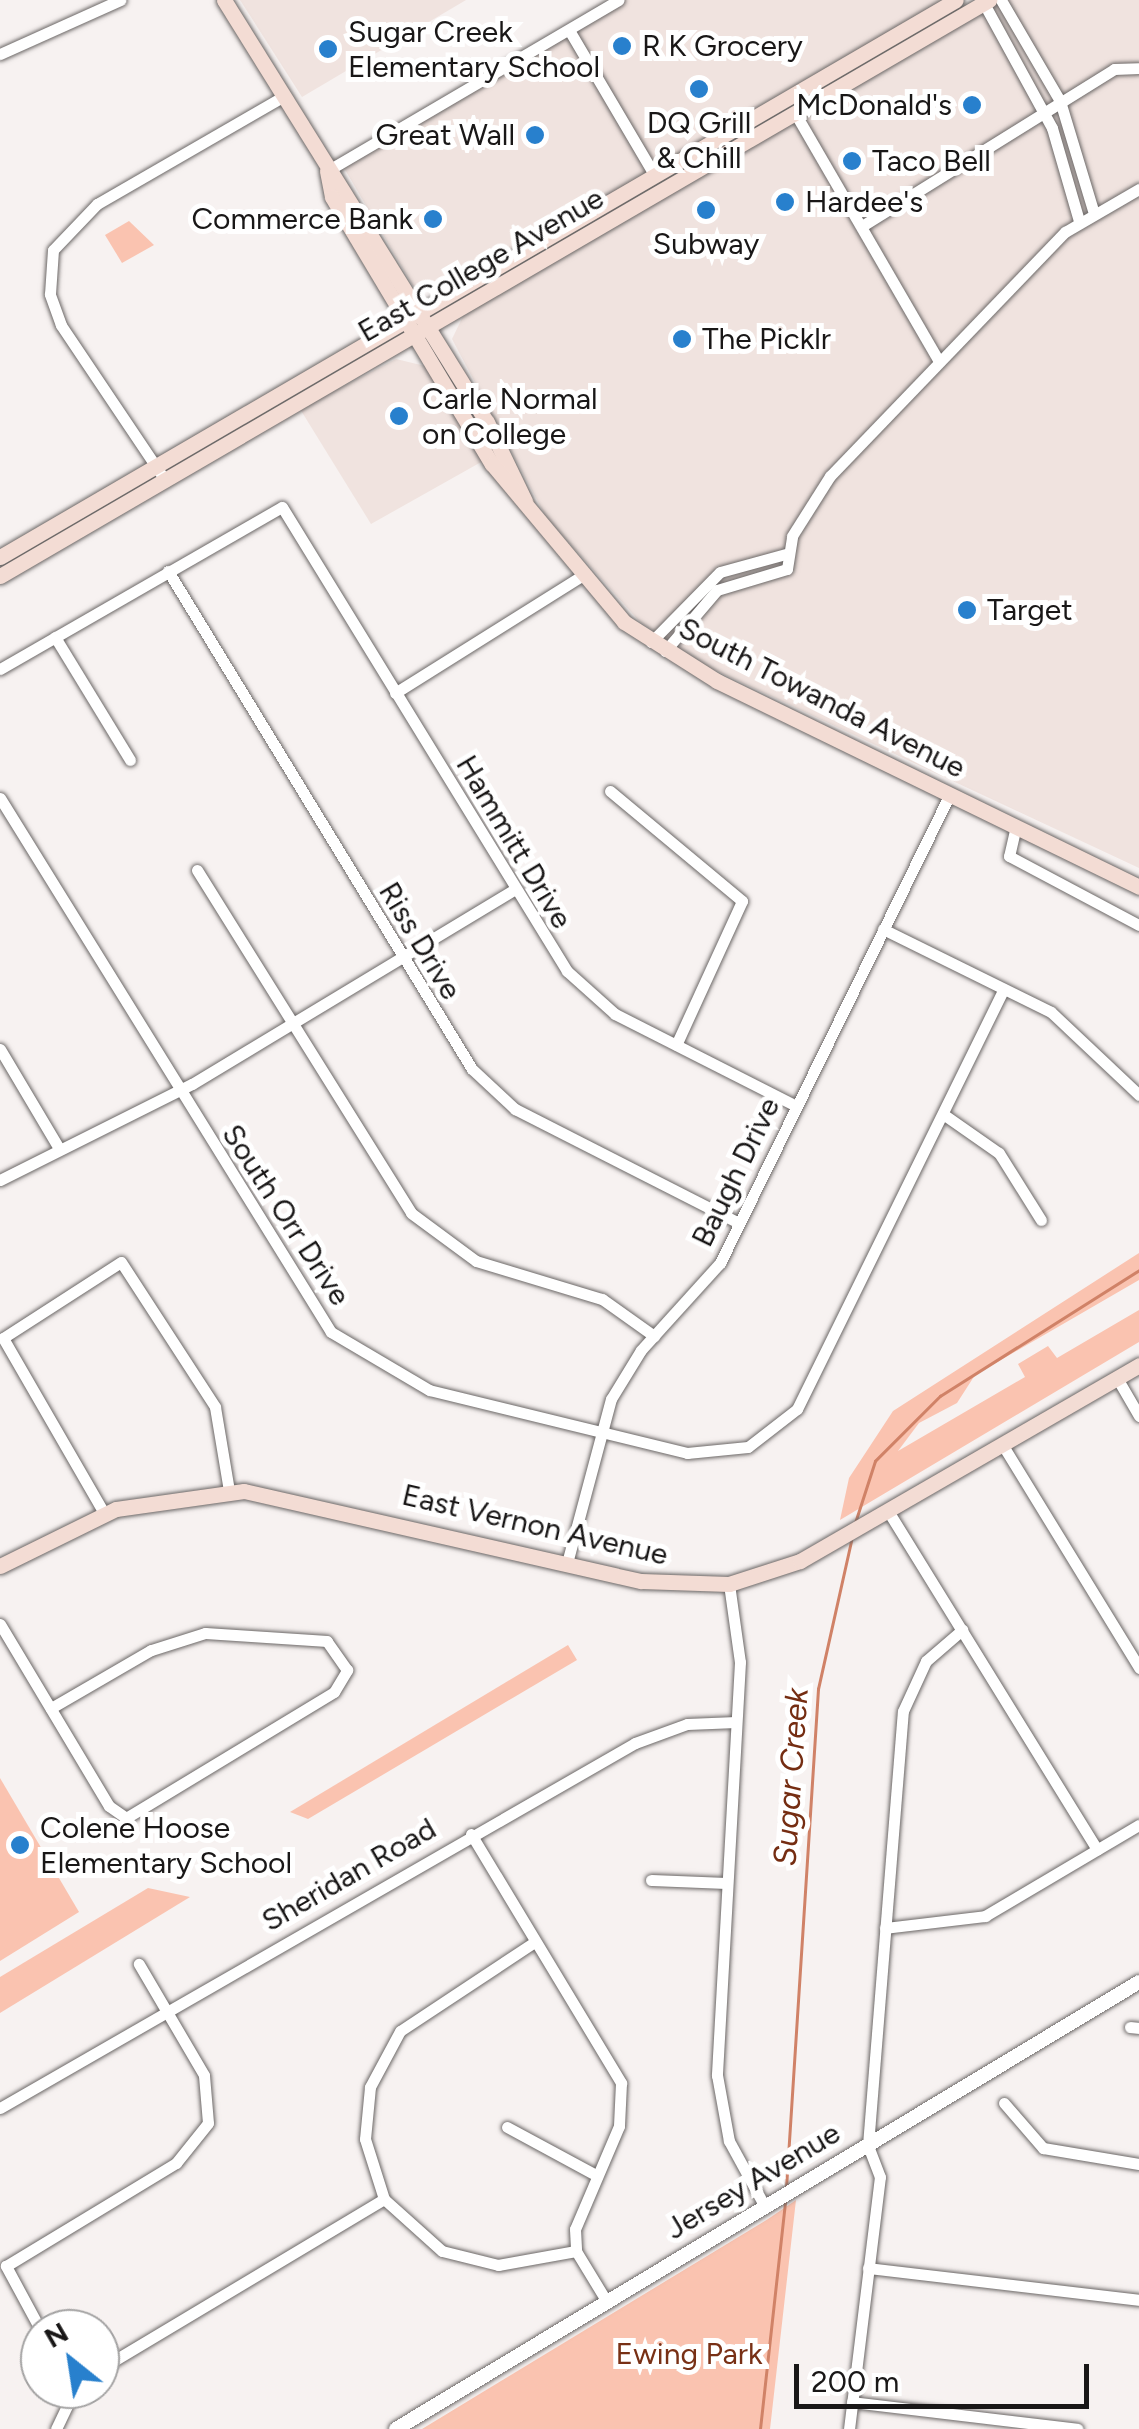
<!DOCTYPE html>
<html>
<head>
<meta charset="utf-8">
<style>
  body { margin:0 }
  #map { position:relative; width:1139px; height:2429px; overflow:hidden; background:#f7f2f1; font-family:Figtree,sans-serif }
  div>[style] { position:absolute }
  .built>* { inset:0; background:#f0e3df }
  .green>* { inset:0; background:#fac3b0 }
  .stream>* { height:2.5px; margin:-1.25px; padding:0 1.25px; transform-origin:1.25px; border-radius:1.25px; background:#d08267 }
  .roads { filter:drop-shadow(0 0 2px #6b6766) drop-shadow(0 0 2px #6b6766) }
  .minor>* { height:11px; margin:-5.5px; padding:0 5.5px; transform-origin:5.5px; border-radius:5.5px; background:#fff }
  .tertiary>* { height:14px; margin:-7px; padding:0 7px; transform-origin:7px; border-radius:7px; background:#fff }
  .secondary>* { height:15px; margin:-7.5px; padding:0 7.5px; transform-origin:7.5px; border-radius:7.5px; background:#f3dcd4 }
  .dots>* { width:28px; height:28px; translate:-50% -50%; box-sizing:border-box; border:5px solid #fff; border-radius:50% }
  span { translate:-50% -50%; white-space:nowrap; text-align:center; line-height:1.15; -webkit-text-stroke:10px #fff; paint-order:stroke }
  .poi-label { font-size:30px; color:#191717 }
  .left { translate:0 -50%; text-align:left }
  .right { translate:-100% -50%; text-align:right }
  .street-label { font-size:30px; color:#191717 }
  .park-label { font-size:30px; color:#783015 }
  .water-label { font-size:32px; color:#752d12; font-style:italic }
  .north { position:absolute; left:20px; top:2309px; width:100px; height:100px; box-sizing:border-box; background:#fff; border:2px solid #a3a2a2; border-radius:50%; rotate:330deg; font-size:28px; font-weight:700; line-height:40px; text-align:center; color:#191717 }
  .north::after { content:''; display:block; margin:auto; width:35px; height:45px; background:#2880cd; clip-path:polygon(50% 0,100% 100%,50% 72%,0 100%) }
  .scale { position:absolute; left:794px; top:2364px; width:295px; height:45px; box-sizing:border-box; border:5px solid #191717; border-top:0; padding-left:12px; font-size:30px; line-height:35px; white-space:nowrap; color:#191717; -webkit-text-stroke:8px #fff; paint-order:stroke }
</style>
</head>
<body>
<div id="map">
  <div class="built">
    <div style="clip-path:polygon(240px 0,466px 0,302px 97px)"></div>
    <div style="clip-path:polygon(615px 0,945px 0,444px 290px,413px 286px,344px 168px,618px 7px)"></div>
    <div style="clip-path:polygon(1002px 0,1139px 0,1139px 868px,704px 665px,640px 622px,546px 517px,452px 339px,465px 312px)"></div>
    <div style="clip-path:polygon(396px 359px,425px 366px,483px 461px,371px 524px,300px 409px)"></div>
  </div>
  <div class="green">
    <div style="clip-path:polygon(129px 221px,154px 245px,122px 263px,105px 235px)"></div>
    <div style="clip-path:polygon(1139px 1253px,1139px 1280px,975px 1375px,957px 1403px,919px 1423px,898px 1451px,1025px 1377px,1018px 1364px,1048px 1346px,1057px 1358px,1139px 1310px,1139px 1342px,840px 1520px,849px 1478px,893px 1411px)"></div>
    <div style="clip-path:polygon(568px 1645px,577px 1660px,308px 1819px,290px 1812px)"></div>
    <div style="clip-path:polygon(0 1778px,79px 1912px,0 1961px)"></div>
    <div style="clip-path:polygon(148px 1888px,190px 1897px,0 2013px,0 1977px)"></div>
    <div style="clip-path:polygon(796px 2200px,770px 2429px,422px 2429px,768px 2219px)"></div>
  </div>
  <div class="stream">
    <div style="left:855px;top:1523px;width:65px;rotate:-72.1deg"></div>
    <div style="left:875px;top:1461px;width:92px;rotate:-45deg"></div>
    <div style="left:940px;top:1396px;width:236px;rotate:-32.3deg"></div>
    <div style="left:786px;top:2188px;width:500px;rotate:-86.33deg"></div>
    <div style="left:818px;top:1689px;width:152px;rotate:-77.4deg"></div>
    <div style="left:760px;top:2429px;width:229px;rotate:-83.7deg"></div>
  </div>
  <div class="roads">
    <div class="minor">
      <div style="left:982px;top:0;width:146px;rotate:61.3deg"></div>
      <div style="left:1052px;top:128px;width:97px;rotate:73.8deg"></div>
      <div style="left:1001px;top:0;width:117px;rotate:59.7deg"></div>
      <div style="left:1060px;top:101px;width:114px;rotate:73.2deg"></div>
      <div style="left:569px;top:30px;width:169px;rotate:59.5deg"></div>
      <div style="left:0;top:54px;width:132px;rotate:-24.2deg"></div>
      <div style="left:795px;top:113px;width:287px;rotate:59.9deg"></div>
      <div style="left:327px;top:171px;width:338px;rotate:-30.4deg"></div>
      <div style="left:862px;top:226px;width:297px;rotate:-31.9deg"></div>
      <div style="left:1114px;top:69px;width:25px;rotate:-2deg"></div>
      <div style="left:165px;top:480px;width:187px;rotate:-123.9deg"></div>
      <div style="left:61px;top:325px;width:33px;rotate:-110deg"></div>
      <div style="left:50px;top:294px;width:44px;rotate:-86.1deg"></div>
      <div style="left:53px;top:250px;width:64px;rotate:-46.3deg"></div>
      <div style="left:97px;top:204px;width:214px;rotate:-30deg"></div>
      <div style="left:168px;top:571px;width:583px;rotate:58.6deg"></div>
      <div style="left:472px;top:1069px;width:59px;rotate:42.9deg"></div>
      <div style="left:515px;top:1109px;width:251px;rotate:27deg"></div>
      <div style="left:55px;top:637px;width:144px;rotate:58.6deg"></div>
      <div style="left:651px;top:642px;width:98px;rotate:-45.4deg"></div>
      <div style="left:720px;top:572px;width:68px;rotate:-15.3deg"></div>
      <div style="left:665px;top:651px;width:80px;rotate:-49.6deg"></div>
      <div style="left:717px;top:590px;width:73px;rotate:-16.7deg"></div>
      <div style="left:787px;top:569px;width:33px;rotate:-81deg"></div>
      <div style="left:792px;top:536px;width:71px;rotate:-57.7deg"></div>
      <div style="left:830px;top:476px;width:339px;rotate:-46.1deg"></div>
      <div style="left:1065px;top:232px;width:86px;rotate:-30.2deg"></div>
      <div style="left:0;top:669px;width:325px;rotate:-29.9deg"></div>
      <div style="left:282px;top:507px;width:545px;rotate:58.44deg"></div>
      <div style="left:567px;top:971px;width:64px;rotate:41.9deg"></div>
      <div style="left:615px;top:1014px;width:203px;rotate:26.9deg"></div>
      <div style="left:395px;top:693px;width:218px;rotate:-32.1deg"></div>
      <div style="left:610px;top:791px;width:172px;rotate:39.8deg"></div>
      <div style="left:742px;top:901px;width:158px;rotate:114.6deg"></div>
      <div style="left:0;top:798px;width:628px;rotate:58.21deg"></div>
      <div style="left:331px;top:1332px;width:114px;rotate:30.6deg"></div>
      <div style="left:429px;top:1390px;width:266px;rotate:13.7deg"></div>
      <div style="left:687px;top:1453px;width:61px;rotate:-5.6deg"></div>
      <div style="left:748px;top:1447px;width:62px;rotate:-37.8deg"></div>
      <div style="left:797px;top:1409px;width:468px;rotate:-63.8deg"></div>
      <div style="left:1016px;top:826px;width:31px;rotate:103deg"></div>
      <div style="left:1009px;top:856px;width:147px;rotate:28deg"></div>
      <div style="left:197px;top:870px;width:404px;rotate:58deg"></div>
      <div style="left:411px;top:1213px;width:81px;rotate:36.4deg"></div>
      <div style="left:476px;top:1261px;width:132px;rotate:16.8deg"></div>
      <div style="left:602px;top:1299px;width:64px;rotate:35.4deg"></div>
      <div style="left:883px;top:929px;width:187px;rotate:26.3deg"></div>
      <div style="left:1051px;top:1012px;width:121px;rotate:43.3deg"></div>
      <div style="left:0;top:1049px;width:117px;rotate:59.3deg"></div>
      <div style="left:943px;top:1114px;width:68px;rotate:34.9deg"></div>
      <div style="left:999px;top:1153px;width:79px;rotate:57.9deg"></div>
      <div style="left:0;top:1180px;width:215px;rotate:-26.6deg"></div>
      <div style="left:192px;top:1084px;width:375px;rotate:-31.1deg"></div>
      <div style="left:1117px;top:1378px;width:44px;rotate:59.9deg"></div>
      <div style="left:1002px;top:1444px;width:263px;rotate:58.5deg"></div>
      <div style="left:888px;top:1511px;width:398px;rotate:58.3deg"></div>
      <div style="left:104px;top:1513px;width:202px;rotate:-120deg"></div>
      <div style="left:3px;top:1338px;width:140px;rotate:-32.8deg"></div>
      <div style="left:121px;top:1262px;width:173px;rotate:57deg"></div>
      <div style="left:215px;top:1407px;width:85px;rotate:80.5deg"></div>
      <div style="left:567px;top:1563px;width:170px;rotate:-75deg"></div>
      <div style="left:611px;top:1399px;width:57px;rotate:-58.5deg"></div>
      <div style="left:641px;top:1350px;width:118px;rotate:-47.8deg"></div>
      <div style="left:720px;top:1263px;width:522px;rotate:-63.88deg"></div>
      <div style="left:729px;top:1584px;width:79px;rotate:82deg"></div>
      <div style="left:740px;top:1662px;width:414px;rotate:93.2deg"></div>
      <div style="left:717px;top:2075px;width:67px;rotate:79.7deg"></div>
      <div style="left:729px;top:2141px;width:73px;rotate:61.3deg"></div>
      <div style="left:0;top:1624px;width:212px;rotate:59.1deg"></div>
      <div style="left:109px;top:1806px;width:21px;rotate:35deg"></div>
      <div style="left:126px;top:1818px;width:243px;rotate:-31.2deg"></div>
      <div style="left:334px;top:1692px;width:26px;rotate:-59deg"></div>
      <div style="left:347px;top:1670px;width:35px;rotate:-125deg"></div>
      <div style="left:327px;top:1641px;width:122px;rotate:-176.2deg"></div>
      <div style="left:205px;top:1633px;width:57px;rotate:162.5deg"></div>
      <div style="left:151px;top:1650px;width:116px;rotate:149.9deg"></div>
      <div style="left:471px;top:1834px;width:291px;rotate:58.9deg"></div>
      <div style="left:621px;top:2083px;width:43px;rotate:92.7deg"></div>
      <div style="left:619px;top:2126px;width:112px;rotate:113.1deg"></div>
      <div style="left:575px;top:2229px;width:22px;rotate:87deg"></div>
      <div style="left:576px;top:2251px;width:60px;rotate:58.7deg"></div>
      <div style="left:651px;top:1880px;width:76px;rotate:2.3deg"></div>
      <div style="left:885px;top:1928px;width:101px;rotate:-6.8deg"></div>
      <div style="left:985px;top:1916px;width:179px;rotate:-30.6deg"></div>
      <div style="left:533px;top:1943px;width:159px;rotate:146.5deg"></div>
      <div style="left:400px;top:2031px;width:64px;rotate:118.2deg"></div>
      <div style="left:370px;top:2087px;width:52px;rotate:95.5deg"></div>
      <div style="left:365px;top:2139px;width:63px;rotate:72.4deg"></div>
      <div style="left:384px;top:2199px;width:78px;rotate:41.9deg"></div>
      <div style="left:442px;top:2251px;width:58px;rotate:14deg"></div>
      <div style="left:498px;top:2265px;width:79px;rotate:-10.2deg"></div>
      <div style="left:1130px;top:2027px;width:9px;rotate:6deg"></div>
      <div style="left:1004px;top:2103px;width:60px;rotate:49.1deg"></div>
      <div style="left:1043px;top:2148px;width:97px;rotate:9.5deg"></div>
      <div style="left:0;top:2108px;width:732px;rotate:-29.89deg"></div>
      <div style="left:635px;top:1743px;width:55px;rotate:-20.1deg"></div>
      <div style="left:687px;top:1724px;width:49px;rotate:-2.3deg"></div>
      <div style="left:507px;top:2127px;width:97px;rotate:28.4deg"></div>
      <div style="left:868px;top:2268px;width:273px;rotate:6.7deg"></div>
      <div style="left:40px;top:2329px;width:72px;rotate:-118.4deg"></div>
      <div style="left:6px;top:2266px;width:199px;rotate:-31.2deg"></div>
      <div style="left:176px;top:2163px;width:51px;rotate:-51.3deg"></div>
      <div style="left:208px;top:2123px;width:48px;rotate:-94.8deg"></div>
      <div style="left:204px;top:2075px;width:129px;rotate:-120.4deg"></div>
      <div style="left:100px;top:2369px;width:331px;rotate:-30.9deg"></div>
      <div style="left:852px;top:2402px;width:227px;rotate:6.8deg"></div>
      <div style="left:56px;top:2429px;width:44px;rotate:-64.6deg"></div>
      <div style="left:849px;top:2429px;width:254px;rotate:-83deg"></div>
      <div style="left:880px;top:2177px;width:34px;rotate:-111deg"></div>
      <div style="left:868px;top:2145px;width:435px;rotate:-85.4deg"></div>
      <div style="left:903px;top:1711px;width:55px;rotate:-65.3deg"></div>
      <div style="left:926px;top:1661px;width:48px;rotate:-40.7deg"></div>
    </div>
    <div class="tertiary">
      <div style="left:396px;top:2429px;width:867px;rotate:-31.03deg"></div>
    </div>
    <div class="secondary">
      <div style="left:224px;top:0;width:497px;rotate:58.1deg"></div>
      <div style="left:487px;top:422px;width:88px;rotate:64.3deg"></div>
      <div style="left:327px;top:171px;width:26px;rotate:79deg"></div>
      <div style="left:332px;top:197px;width:311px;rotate:59.1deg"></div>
      <div style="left:492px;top:464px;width:206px;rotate:50.1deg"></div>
      <div style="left:624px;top:622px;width:110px;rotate:32.4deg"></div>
      <div style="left:717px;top:681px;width:470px;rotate:26deg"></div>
      <div style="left:0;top:557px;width:1106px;rotate:-30.23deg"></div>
      <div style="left:0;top:576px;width:1145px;rotate:-30.22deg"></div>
      <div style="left:0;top:1566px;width:129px;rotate:-26.2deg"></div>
      <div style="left:116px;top:1509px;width:129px;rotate:-8deg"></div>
      <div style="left:244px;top:1491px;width:407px;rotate:12.8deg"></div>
      <div style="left:641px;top:1581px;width:88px;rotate:2deg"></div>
      <div style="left:729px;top:1584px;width:75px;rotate:-17.9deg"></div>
      <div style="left:800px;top:1561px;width:392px;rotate:-30deg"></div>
    </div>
  </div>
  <div class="dots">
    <div style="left:622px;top:46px;background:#2880cd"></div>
    <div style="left:328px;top:49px;background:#2880cd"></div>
    <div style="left:699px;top:89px;background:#2880cd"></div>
    <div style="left:972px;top:105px;background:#2880cd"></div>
    <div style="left:535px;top:135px;background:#2880cd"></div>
    <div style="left:852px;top:161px;background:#2880cd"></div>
    <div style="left:785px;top:202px;background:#2880cd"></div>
    <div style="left:706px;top:210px;background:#2880cd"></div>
    <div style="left:433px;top:219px;background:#2880cd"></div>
    <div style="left:682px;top:339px;background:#2880cd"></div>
    <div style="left:399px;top:416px;background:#2880cd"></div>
    <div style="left:967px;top:610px;background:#2880cd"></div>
    <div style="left:20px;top:1845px;background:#2880cd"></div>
  </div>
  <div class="poi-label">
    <span class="left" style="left:348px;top:49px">Sugar Creek<br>Elementary School</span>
    <span class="left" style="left:642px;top:46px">R K Grocery</span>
    <span class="right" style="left:952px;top:105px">McDonald's</span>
    <span style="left:699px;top:140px">DQ Grill<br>&amp; Chill</span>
    <span class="right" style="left:515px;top:135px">Great Wall</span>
    <span class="left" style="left:872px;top:161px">Taco Bell</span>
    <span class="left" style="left:805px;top:202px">Hardee's</span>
    <span class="right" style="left:413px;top:219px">Commerce Bank</span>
    <span style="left:706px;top:244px">Subway</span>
    <span class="left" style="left:702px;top:339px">The Picklr</span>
    <span class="left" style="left:422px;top:416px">Carle Normal<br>on College</span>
    <span class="left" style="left:987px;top:610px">Target</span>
    <span class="left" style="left:40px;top:1845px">Colene Hoose<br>Elementary School</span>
  </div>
  <div class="street-label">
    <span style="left:481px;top:265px;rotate:-30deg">East College Avenue</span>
    <span style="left:822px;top:698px;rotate:27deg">South Towanda Avenue</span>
    <span style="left:514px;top:842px;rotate:59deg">Hammitt Drive</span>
    <span style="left:420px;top:941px;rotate:59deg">Riss Drive</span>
    <span style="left:736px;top:1172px;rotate:-64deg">Baugh Drive</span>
    <span style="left:286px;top:1215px;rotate:57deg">South Orr Drive</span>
    <span style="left:535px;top:1525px;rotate:13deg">East Vernon Avenue</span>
    <span style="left:349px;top:1875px;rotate:-30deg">Sheridan Road</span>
    <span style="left:753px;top:2181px;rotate:-31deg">Jersey Avenue</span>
  </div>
  <div class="park-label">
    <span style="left:689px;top:2354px">Ewing Park</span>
  </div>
  <div class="water-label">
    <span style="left:791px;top:1777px;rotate:-86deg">Sugar Creek</span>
  </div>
  <div class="north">N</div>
  <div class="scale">200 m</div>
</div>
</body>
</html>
